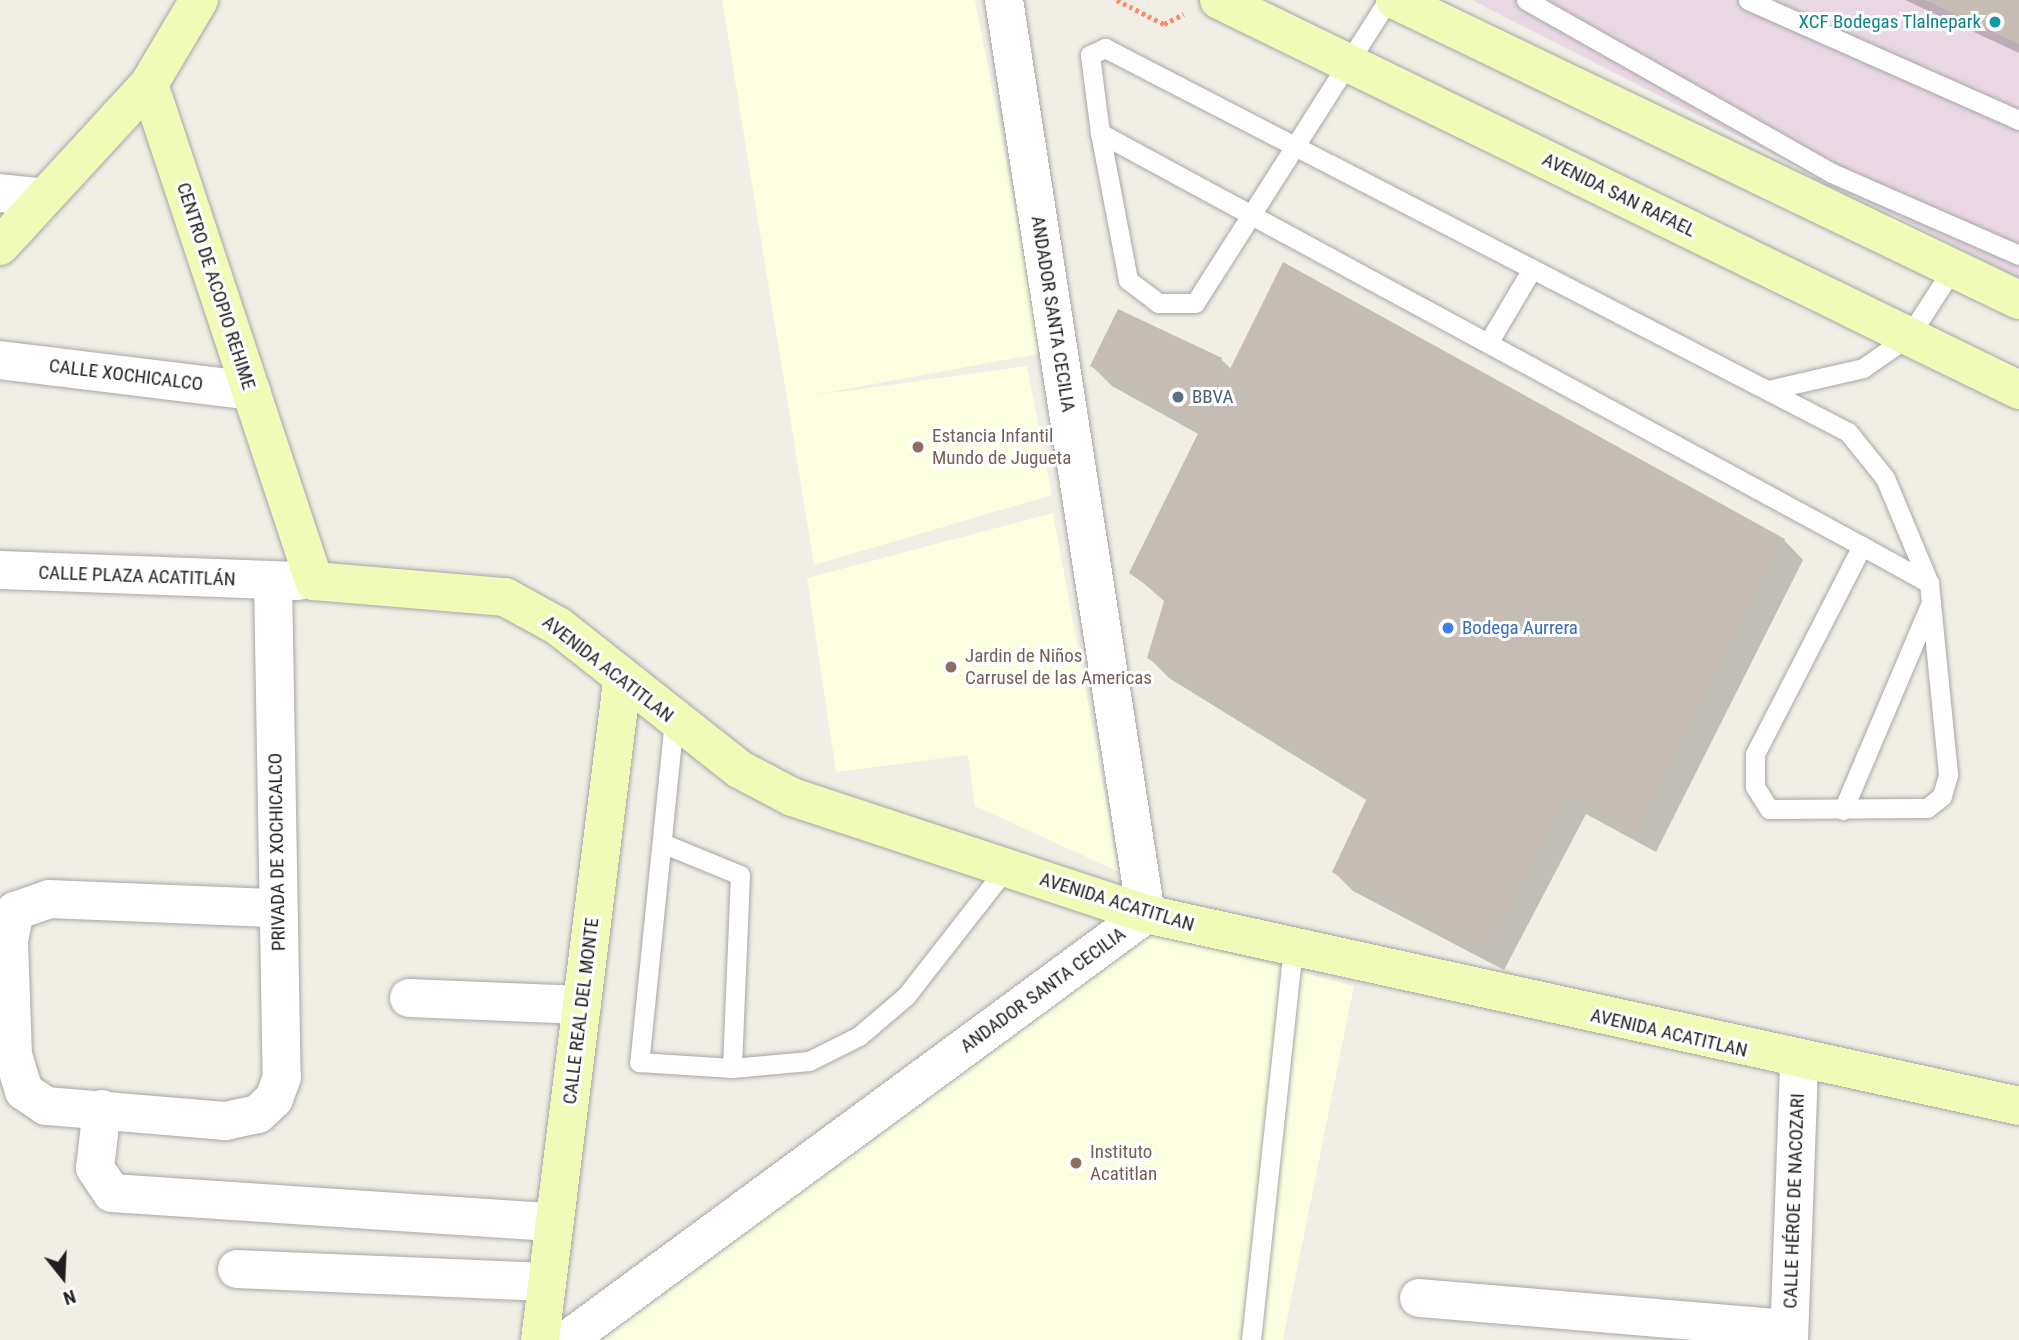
<!DOCTYPE html>
<html>
<head>
<meta charset="utf-8">
<style>
  body { margin:0 }
  #map { position:relative; width:2019px; height:1340px; overflow:hidden; background:#f0eee5; font-family:"Roboto Condensed",sans-serif }
  div>[style] { position:absolute }
  .industrial>* { inset:0; background:#ead7e4 }
  .education>* { inset:0; background:#fbffe0 }
  .shadow>* { inset:0; background:#0003 }
  .building>* { inset:0; background:#c5bdb4 }
  .path>* { height:4.5px; margin-top:-2.25px; transform-origin:0; background:repeating-linear-gradient(90deg,#fe8a69 0 3.5px,transparent 0 7px) }
  .roads { filter:drop-shadow(0 0 2px #a6a6a6) drop-shadow(0 0 2px #a6a6a6) }
  .lane>* { height:19px; margin:-9.5px; padding:0 9.5px; transform-origin:9.5px; border-radius:9.5px; background:#fff }
  .street>* { height:38px; margin:-19px; padding:0 19px; transform-origin:19px; border-radius:19px; background:#fff }
  .secondary>* { height:38px; margin:-19px; padding:0 19px; transform-origin:19px; border-radius:19px; background:#f0fbb8 }
  .dots>* { width:19px; height:19px; translate:-50% -50%; box-sizing:border-box; border:4px solid #fff; border-radius:50% }
  span { translate:-50% -50%; white-space:nowrap; text-align:center; line-height:1.15; -webkit-text-stroke:6px #fff; paint-order:stroke }
  .culture-label { font-size:19px; color:#0d838f }
  .right { translate:-100% -50%; text-align:right }
  .street-label { font-size:19px; color:#1f1f1f }
  .service-label { font-size:19px; color:#4e5e75 }
  .left { translate:0 -50%; text-align:left }
  .education-label { font-size:19px; color:#785e54 }
  .shop-label { font-size:19px; color:#366cbe }
  .north { position:absolute; left:28px; top:1242px; width:70px; height:70px; -webkit-text-stroke:5px #fff; paint-order:stroke; rotate:162deg; font-size:19px; font-weight:700; line-height:28px; text-align:center; color:#1f1f1f }
  .north::after { content:''; display:block; margin:auto; width:24px; height:32px; background:#1f1f1f; clip-path:polygon(50% 0,100% 100%,50% 72%,0 100%) }
</style>
</head>
<body>
<div id="map">
  <div class="industrial">
    <div style="clip-path:polygon(1472px 0,2019px 0,2019px 278px,1728px 131px)"></div>
  </div>
  <div class="education">
    <div style="clip-path:polygon(722px 0,975px 0,1043px 353px,809px 396px,1027px 366px,1052px 495px,814px 565px)"></div>
    <div style="clip-path:polygon(1053px 513px,1119px 872px,975px 806px,968px 755px,836px 772px,807px 578px)"></div>
    <div style="clip-path:polygon(1143px 931px,1354px 986px,1283px 1340px,598px 1340px)"></div>
  </div>
  <div class="shadow">
    <div style="clip-path:polygon(1905px 0,2019px 0,2019px 53px)"></div>
    <div style="clip-path:polygon(1221px 359px,1232px 370px,1784px 540px,1803px 560px,1656px 852px,1586px 814px,1504px 970px,1353px 891px,1334px 872px,1368px 801px,1169px 678px,1149px 658px,1165px 602px,1131px 572px,1200px 435px,1112px 386px,1092px 366px)"></div>
  </div>
  <div class="building">
    <div style="clip-path:polygon(1925px 0,2019px 0,2019px 44px)"></div>
    <div style="clip-path:polygon(1283px 262px,1785px 539px,1636px 834px,1566px 796px,1484px 951px,1332px 872px,1368px 796px,1147px 658px,1165px 598px,1129px 573px)"></div>
    <div style="clip-path:polygon(1118px 309px,1222px 358px,1201px 428px,1090px 366px)"></div>
  </div>
  <div class="path">
    <div style="left:1117px;top:0;width:53px;rotate:27.1deg"></div>
    <div style="left:1164px;top:24px;width:22px;rotate:-27deg"></div>
  </div>
  <div class="roads">
    <div class="lane">
      <div style="left:1526px;top:0;width:352px;rotate:29.5deg"></div>
      <div style="left:1832px;top:173px;width:204px;rotate:23.7deg"></div>
      <div style="left:1748px;top:0;width:296px;rotate:23.9deg"></div>
      <div style="left:1100px;top:133px;width:150px;rotate:79.2deg"></div>
      <div style="left:1128px;top:280px;width:38px;rotate:37deg"></div>
      <div style="left:1158px;top:303px;width:37px"></div>
      <div style="left:1195px;top:303px;width:359px;rotate:-57.5deg"></div>
      <div style="left:1488px;top:343px;width:86px;rotate:-59.3deg"></div>
      <div style="left:1768px;top:390px;width:98px;rotate:-13deg"></div>
      <div style="left:1863px;top:368px;width:56px;rotate:-34.8deg"></div>
      <div style="left:1909px;top:336px;width:81px;rotate:-57.1deg"></div>
      <div style="left:1862px;top:546px;width:867px;rotate:-151.54deg"></div>
      <div style="left:1100px;top:133px;width:79px;rotate:-97.3deg"></div>
      <div style="left:1090px;top:55px;width:17px;rotate:-25deg"></div>
      <div style="left:1105px;top:48px;width:836px;rotate:27.33deg"></div>
      <div style="left:1848px;top:432px;width:59px;rotate:51.2deg"></div>
      <div style="left:1885px;top:478px;width:114px;rotate:67.3deg"></div>
      <div style="left:1929px;top:583px;width:193px;rotate:84.3deg"></div>
      <div style="left:1948px;top:775px;width:22px;rotate:106deg"></div>
      <div style="left:1942px;top:796px;width:19px;rotate:141deg"></div>
      <div style="left:1927px;top:808px;width:158px;rotate:179.6deg"></div>
      <div style="left:1769px;top:809px;width:26px;rotate:-122deg"></div>
      <div style="left:1755px;top:787px;width:33px;rotate:-90deg"></div>
      <div style="left:1755px;top:754px;width:234px;rotate:-62.8deg"></div>
      <div style="left:1862px;top:546px;width:77px;rotate:28.9deg"></div>
      <div style="left:674px;top:720px;width:344px;rotate:95.8deg"></div>
      <div style="left:639px;top:1062px;width:93px;rotate:3.7deg"></div>
      <div style="left:732px;top:1068px;width:77px;rotate:-5.2deg"></div>
      <div style="left:809px;top:1061px;width:56px;rotate:-26.6deg"></div>
      <div style="left:859px;top:1036px;width:62px;rotate:-40.4deg"></div>
      <div style="left:906px;top:996px;width:162px;rotate:-52deg"></div>
      <div style="left:1843px;top:810px;width:223px;rotate:-67deg"></div>
      <div style="left:662px;top:843px;width:84px;rotate:22.3deg"></div>
      <div style="left:740px;top:875px;width:193px;rotate:92.4deg"></div>
      <div style="left:1251px;top:1340px;width:394px;rotate:-83.9deg"></div>
    </div>
    <div class="street">
      <div style="left:0;top:193px;width:39px;rotate:6deg"></div>
      <div style="left:0;top:360px;width:253px;rotate:7deg"></div>
      <div style="left:0;top:570px;width:299px;rotate:2.1deg"></div>
      <div style="left:273px;top:581px;width:496px;rotate:89deg"></div>
      <div style="left:282px;top:1077px;width:23px;rotate:110deg"></div>
      <div style="left:274px;top:1099px;width:22px;rotate:137deg"></div>
      <div style="left:258px;top:1114px;width:34px;rotate:168deg"></div>
      <div style="left:225px;top:1121px;width:180px;rotate:-175.2deg"></div>
      <div style="left:46px;top:1106px;width:27px;rotate:-146deg"></div>
      <div style="left:24px;top:1091px;width:37px;rotate:-107deg"></div>
      <div style="left:13px;top:1056px;width:116px;rotate:-92deg"></div>
      <div style="left:9px;top:940px;width:30px;rotate:-78deg"></div>
      <div style="left:15px;top:911px;width:36px;rotate:-19deg"></div>
      <div style="left:49px;top:899px;width:228px;rotate:2.3deg"></div>
      <div style="left:409px;top:998px;width:173px;rotate:2.3deg"></div>
      <div style="left:102px;top:1109px;width:59px;rotate:96.8deg"></div>
      <div style="left:95px;top:1168px;width:30px;rotate:56deg"></div>
      <div style="left:112px;top:1193px;width:443px;rotate:3.8deg"></div>
      <div style="left:237px;top:1269px;width:309px;rotate:2.4deg"></div>
      <div style="left:1419px;top:1298px;width:371px;rotate:4.8deg"></div>
      <div style="left:567px;top:1340px;width:719px;rotate:-36.34deg"></div>
      <div style="left:1146px;top:914px;width:925px;rotate:-98.83deg"></div>
      <div style="left:1789px;top:1340px;width:278px;rotate:-87.9deg"></div>
    </div>
    <div class="secondary">
      <div style="left:199px;top:0;width:98px;rotate:120.8deg"></div>
      <div style="left:149px;top:84px;width:524px;rotate:71.63deg"></div>
      <div style="left:314px;top:581px;width:192px;rotate:4.8deg"></div>
      <div style="left:505px;top:597px;width:60px;rotate:28.7deg"></div>
      <div style="left:558px;top:626px;width:231px;rotate:38.3deg"></div>
      <div style="left:739px;top:769px;width:60px;rotate:27.8deg"></div>
      <div style="left:792px;top:797px;width:373px;rotate:18.3deg"></div>
      <div style="left:1146px;top:914px;width:894px;rotate:12.4deg"></div>
      <div style="left:1219px;top:0;width:890px;rotate:25.99deg"></div>
      <div style="left:1395px;top:0;width:692px;rotate:25.68deg"></div>
      <div style="left:0;top:246px;width:220px;rotate:-47.4deg"></div>
      <div style="left:540px;top:1340px;width:663px;rotate:-82.9deg"></div>
    </div>
  </div>
  <div class="dots">
    <div style="left:1995px;top:22px;background:#0f9aa8"></div>
    <div style="left:1178px;top:397px;background:#5c6f8a"></div>
    <div style="left:918px;top:447px;background:#8d6e63"></div>
    <div style="left:1448px;top:628px;background:#3f7fe0"></div>
    <div style="left:951px;top:667px;background:#8d6e63"></div>
    <div style="left:1076px;top:1163px;background:#8d6e63"></div>
  </div>
  <div class="culture-label">
    <span class="right" style="left:1981px;top:22px">XCF Bodegas Tlalnepark</span>
  </div>
  <div class="street-label">
    <span style="left:1619px;top:195px;rotate:26deg">AVENIDA SAN RAFAEL</span>
    <span style="left:216px;top:286px;rotate:72deg">CENTRO DE ACOPIO REHIME</span>
    <span style="left:1053px;top:314px;rotate:81deg">ANDADOR SANTA CECILIA</span>
    <span style="left:126px;top:375px;rotate:7deg">CALLE XOCHICALCO</span>
    <span style="left:137px;top:576px;rotate:2deg">CALLE PLAZA ACATITLÁN</span>
    <span style="left:608px;top:669px;rotate:38deg">AVENIDA ACATITLAN</span>
    <span style="left:277px;top:852px;rotate:-91deg">PRIVADA DE XOCHICALCO</span>
    <span style="left:1117px;top:902px;rotate:17deg">AVENIDA ACATITLAN</span>
    <span style="left:1043px;top:990px;rotate:-36deg">ANDADOR SANTA CECILIA</span>
    <span style="left:581px;top:1011px;rotate:-83deg">CALLE REAL DEL MONTE</span>
    <span style="left:1669px;top:1033px;rotate:13deg">AVENIDA ACATITLAN</span>
    <span style="left:1794px;top:1201px;rotate:-88deg">CALLE HÉROE DE NACOZARI</span>
  </div>
  <div class="service-label">
    <span class="left" style="left:1192px;top:397px">BBVA</span>
  </div>
  <div class="education-label">
    <span class="left" style="left:932px;top:447px">Estancia Infantil<br>Mundo de Jugueta</span>
    <span class="left" style="left:965px;top:667px">Jardin de Niños<br>Carrusel de las Americas</span>
    <span class="left" style="left:1090px;top:1163px">Instituto<br>Acatitlan</span>
  </div>
  <div class="shop-label">
    <span class="left" style="left:1462px;top:628px">Bodega Aurrera</span>
  </div>
  <div class="north">N</div>
</div>
</body>
</html>
